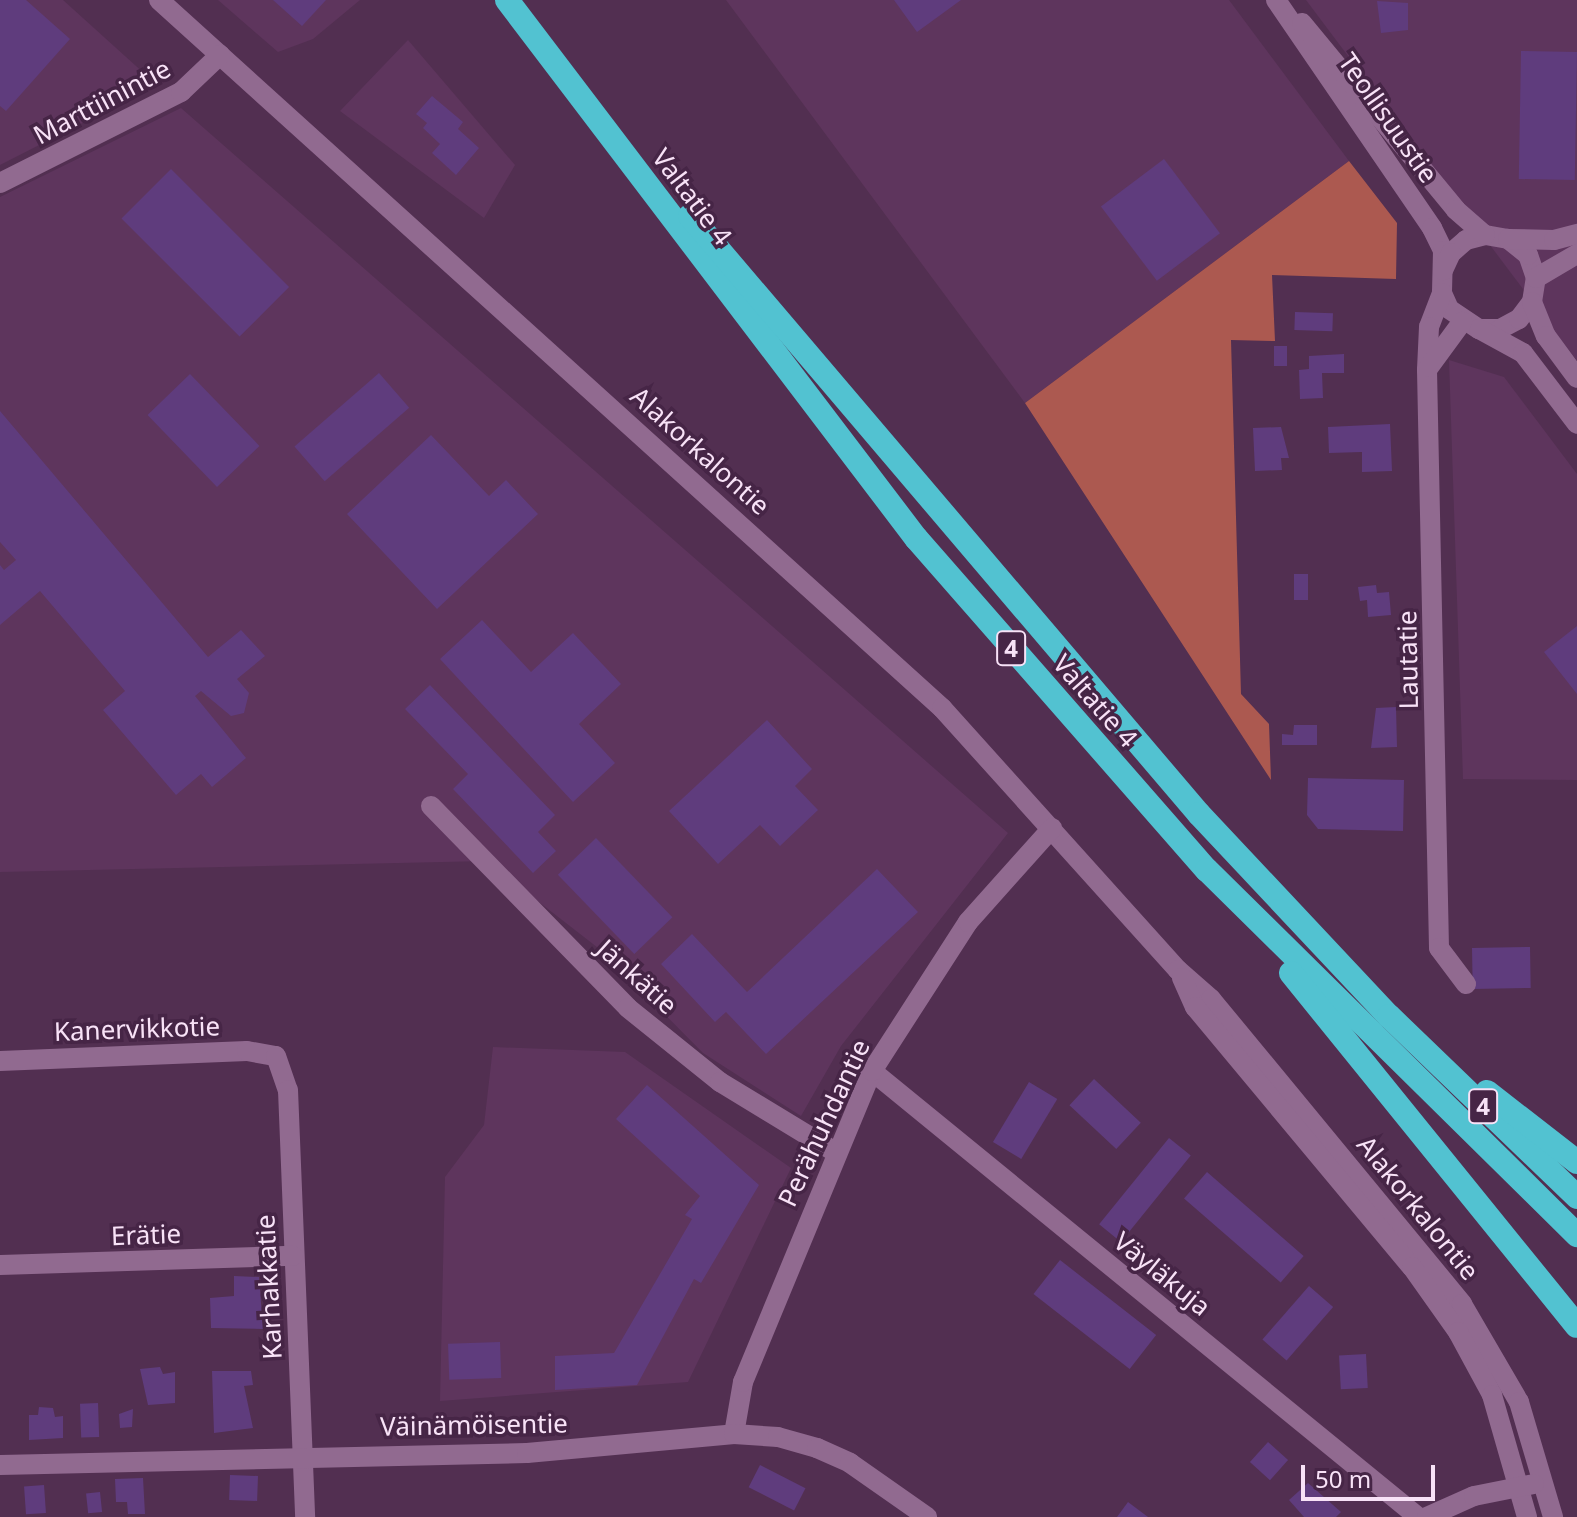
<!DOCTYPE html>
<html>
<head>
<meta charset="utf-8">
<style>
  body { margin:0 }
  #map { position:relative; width:1577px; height:1517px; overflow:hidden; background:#522f51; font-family:"Noto Sans",sans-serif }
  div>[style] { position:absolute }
  .built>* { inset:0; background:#5e355d }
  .forest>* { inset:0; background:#ac5950 }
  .building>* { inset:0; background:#5f3c7d; transform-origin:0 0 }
  .minor>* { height:20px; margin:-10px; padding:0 10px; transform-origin:10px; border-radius:10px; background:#916a90 }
  .highway>* { height:24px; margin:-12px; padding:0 12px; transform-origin:12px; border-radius:12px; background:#52c2d1 }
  span { translate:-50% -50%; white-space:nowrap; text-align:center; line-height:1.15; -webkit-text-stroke:7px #462546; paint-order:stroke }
  .shield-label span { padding:2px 6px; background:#462546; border:2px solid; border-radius:6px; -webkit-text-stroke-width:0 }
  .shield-label { font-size:24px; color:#f8e2f7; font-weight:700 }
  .street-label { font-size:26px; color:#f8e2f7 }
  .scale { position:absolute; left:1301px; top:1465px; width:134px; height:36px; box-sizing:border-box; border:4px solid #f8e2f7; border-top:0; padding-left:10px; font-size:24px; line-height:28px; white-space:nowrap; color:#f8e2f7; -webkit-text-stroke:6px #462546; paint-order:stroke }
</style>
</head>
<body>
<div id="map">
  <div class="built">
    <div style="clip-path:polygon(0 0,63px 0,157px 85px,0 165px)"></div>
    <div style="clip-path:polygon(218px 0,360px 0,313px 39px,278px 52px)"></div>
    <div style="clip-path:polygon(726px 0,1229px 0,1349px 161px,1025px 403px)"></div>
    <div style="clip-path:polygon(1306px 0,1577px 0,1577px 361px)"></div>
    <div style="clip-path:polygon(408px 40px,515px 165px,484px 218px,340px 111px)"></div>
    <div style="clip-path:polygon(181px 108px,1008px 833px,841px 1046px,801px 1116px,703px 1053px,602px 951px,486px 861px,0 872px,0 197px)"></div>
    <div style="clip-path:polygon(1449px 360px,1504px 377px,1577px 474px,1577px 780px,1463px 779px)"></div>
    <div style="clip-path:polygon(493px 1047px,625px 1052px,791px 1168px,688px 1382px,440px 1401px,445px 1177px,484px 1125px)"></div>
  </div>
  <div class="forest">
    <div style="clip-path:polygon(1349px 161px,1397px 223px,1396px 279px,1272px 275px,1275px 341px,1231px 340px,1241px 694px,1269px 724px,1271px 780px,1025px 403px)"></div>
  </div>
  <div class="building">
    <div style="clip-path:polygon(0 0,26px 0,70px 39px,6px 111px,0 106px)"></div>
    <div style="clip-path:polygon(273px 0,326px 0,302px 26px)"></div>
    <div style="clip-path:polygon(894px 0,961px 0,917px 32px)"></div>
    <div style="clip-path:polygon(1377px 1px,1408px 3px,1408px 30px,1381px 33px)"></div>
    <div style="left:1577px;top:52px;width:128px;height:56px;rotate:91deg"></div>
    <div style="clip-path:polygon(432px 96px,463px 122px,458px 129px,479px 148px,456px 175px,432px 153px,440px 144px,423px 128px,427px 123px,416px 114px)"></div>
    <div style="left:1164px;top:159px;width:93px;height:79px;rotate:53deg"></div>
    <div style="left:171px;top:169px;width:167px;height:70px;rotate:45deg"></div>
    <div style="left:1295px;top:312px;width:38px;height:18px;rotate:2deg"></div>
    <div style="left:1274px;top:346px;width:13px;height:20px"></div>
    <div style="clip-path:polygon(1344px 354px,1344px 373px,1322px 373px,1323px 398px,1300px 399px,1299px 370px,1309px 369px,1309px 356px)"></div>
    <div style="left:379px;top:373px;width:46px;height:112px;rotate:49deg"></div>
    <div style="left:190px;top:374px;width:100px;height:59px;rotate:46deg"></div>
    <div style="clip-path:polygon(0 411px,208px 657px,241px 630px,265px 656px,237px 679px,249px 693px,244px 713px,231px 716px,201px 691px,195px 696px,246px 758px,212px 787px,201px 774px,176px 795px,103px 710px,125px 691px,40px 591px,0 625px,0 565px,4px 570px,16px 560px,0 542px)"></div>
    <div style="clip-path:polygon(1390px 424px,1392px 471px,1362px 472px,1362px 452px,1329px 453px,1328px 427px)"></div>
    <div style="clip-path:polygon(1281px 427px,1289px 458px,1281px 458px,1282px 470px,1255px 471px,1253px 428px)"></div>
    <div style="clip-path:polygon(431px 435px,489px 496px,506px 480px,538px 514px,437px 609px,347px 514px)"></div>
    <div style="left:1294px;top:574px;width:14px;height:26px"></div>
    <div style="clip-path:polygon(1376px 585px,1377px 593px,1389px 592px,1391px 615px,1368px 617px,1367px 600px,1360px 601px,1358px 587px)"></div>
    <div style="clip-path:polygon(482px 620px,531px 672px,573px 633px,621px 684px,579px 724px,615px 763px,573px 802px,440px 659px)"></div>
    <div style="clip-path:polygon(1577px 626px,1577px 694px,1544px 652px)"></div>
    <div style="clip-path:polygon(430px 685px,555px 815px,538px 832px,556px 851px,533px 873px,453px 789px,468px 774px,405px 709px)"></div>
    <div style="clip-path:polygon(1396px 707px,1397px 747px,1371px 748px,1376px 708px)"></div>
    <div style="clip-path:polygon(767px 720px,812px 769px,795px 786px,818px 810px,780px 846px,760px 825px,718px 864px,669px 811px)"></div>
    <div style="clip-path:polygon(1294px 725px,1317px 725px,1317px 745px,1282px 745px,1282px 734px,1293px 735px)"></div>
    <div style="clip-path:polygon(1308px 778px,1404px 780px,1403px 831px,1318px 829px,1307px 815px)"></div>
    <div style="left:596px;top:838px;width:110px;height:53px;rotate:46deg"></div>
    <div style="clip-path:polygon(877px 869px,918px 912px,766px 1054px,726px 1012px,715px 1022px,661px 964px,692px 934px,747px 992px)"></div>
    <div style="left:1530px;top:947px;width:41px;height:58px;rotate:89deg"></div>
    <div style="left:1094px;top:1079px;width:64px;height:36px;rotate:43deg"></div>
    <div style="left:1029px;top:1082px;width:33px;height:70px;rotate:31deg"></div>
    <div style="clip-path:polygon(647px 1085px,759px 1185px,701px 1283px,694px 1279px,637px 1385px,555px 1390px,555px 1356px,614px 1353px,692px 1219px,685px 1215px,700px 1196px,616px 1119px)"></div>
    <div style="left:1169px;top:1138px;width:28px;height:111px;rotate:39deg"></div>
    <div style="left:1207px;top:1172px;width:128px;height:35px;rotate:41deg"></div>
    <div style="left:1060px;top:1260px;width:122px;height:43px;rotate:38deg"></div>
    <div style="clip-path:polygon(234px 1276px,259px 1277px,263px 1329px,211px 1328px,210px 1298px,234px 1296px)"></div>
    <div style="left:1309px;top:1286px;width:32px;height:71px;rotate:41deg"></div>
    <div style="left:500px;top:1342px;width:36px;height:52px;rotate:88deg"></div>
    <div style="left:1366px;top:1354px;width:34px;height:27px;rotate:87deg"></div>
    <div style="clip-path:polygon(160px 1367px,163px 1374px,175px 1372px,175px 1403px,148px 1405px,140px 1369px)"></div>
    <div style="clip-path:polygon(212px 1371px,251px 1371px,253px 1385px,244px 1386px,253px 1428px,214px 1433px)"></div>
    <div style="left:98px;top:1403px;width:34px;height:18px;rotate:88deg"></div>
    <div style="clip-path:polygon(39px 1407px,53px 1408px,55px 1417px,63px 1416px,63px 1438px,29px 1440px,29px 1415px,38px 1415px)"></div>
    <div style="clip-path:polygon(133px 1409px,132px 1427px,120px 1428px,119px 1414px)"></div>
    <div style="left:1268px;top:1442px;width:27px;height:27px;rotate:42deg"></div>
    <div style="left:760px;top:1465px;width:51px;height:25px;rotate:27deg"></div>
    <div style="left:230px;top:1475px;width:28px;height:25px;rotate:2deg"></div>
    <div style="clip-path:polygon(143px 1478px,145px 1514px,128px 1514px,127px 1502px,116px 1502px,115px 1479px)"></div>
    <div style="clip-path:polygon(1308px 1483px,1341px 1512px,1336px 1517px,1304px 1517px,1289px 1500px)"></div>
    <div style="left:44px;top:1485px;width:28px;height:20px;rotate:86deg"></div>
    <div style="left:100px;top:1492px;width:20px;height:14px;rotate:84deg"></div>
    <div style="clip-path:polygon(1128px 1502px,1148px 1517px,1117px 1517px)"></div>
  </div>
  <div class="minor">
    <div style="left:159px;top:0;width:1056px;rotate:42.12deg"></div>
    <div style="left:942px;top:708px;width:353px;rotate:48deg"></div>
    <div style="left:1178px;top:970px;width:44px;rotate:41.3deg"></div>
    <div style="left:1211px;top:999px;width:395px;rotate:50.5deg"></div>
    <div style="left:1462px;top:1304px;width:113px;rotate:59.8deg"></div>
    <div style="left:1519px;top:1402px;width:120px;rotate:73.5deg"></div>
    <div style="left:1276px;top:0;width:276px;rotate:55.6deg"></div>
    <div style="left:1432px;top:228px;width:25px;rotate:64deg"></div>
    <div style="left:1443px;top:251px;width:42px;rotate:91.4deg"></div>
    <div style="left:1442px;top:293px;width:17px;rotate:66deg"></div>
    <div style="left:1449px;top:309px;width:36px;rotate:34deg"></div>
    <div style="left:1479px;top:329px;width:21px"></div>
    <div style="left:1500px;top:329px;width:21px;rotate:-28deg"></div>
    <div style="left:1519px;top:319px;width:21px;rotate:-53deg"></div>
    <div style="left:1532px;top:302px;width:24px;rotate:-81deg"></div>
    <div style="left:1536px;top:278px;width:24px;rotate:-109deg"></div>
    <div style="left:1528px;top:255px;width:26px;rotate:-141deg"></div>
    <div style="left:1508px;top:239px;width:23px;rotate:-170deg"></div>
    <div style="left:1485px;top:235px;width:20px;rotate:165deg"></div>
    <div style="left:1466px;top:240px;width:20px;rotate:139deg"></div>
    <div style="left:1451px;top:253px;width:19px;rotate:115deg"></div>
    <div style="left:1302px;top:23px;width:242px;rotate:50.5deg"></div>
    <div style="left:1456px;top:210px;width:38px;rotate:41deg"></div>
    <div style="left:0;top:183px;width:203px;rotate:-26.7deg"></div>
    <div style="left:181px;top:92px;width:54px;rotate:-43.5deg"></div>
    <div style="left:1508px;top:239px;width:46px;rotate:1.2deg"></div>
    <div style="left:1554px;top:240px;width:24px;rotate:-15deg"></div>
    <div style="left:1536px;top:278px;width:48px;rotate:-30.3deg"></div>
    <div style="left:1442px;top:293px;width:36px;rotate:111deg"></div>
    <div style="left:1429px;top:327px;width:43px;rotate:92.7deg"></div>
    <div style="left:1427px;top:370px;width:578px;rotate:88.81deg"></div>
    <div style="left:1439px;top:948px;width:45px;rotate:53.1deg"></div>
    <div style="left:1532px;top:302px;width:37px;rotate:68deg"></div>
    <div style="left:1546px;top:336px;width:52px;rotate:53.6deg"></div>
    <div style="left:1479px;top:329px;width:50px;rotate:28.6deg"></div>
    <div style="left:1523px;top:353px;width:89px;rotate:52.7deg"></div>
    <div style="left:1429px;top:367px;width:56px;rotate:-53.7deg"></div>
    <div style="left:431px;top:806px;width:282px;rotate:45.7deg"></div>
    <div style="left:628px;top:1008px;width:118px;rotate:38.8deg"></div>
    <div style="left:720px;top:1082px;width:135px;rotate:31.3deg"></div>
    <div style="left:1182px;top:978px;width:32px;rotate:66deg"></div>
    <div style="left:1195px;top:1007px;width:339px;rotate:50.2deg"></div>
    <div style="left:1412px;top:1267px;width:80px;rotate:54.7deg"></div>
    <div style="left:1458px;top:1332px;width:72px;rotate:61.6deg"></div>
    <div style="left:1492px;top:1395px;width:127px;rotate:74deg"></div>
    <div style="left:0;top:1061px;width:247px;rotate:-2.3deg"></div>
    <div style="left:247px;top:1051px;width:29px;rotate:10deg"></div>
    <div style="left:276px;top:1056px;width:36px;rotate:71deg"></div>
    <div style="left:288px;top:1090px;width:427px;rotate:87.7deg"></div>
    <div style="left:872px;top:1071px;width:705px;rotate:39.24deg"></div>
    <div style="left:0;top:1265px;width:293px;rotate:-1.8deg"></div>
    <div style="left:734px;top:1434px;width:53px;rotate:-80.2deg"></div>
    <div style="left:743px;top:1382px;width:337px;rotate:-67.5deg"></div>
    <div style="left:872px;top:1071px;width:177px;rotate:-57.2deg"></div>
    <div style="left:968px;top:922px;width:126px;rotate:-48.2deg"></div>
    <div style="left:0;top:1465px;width:527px;rotate:-1.3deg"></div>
    <div style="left:527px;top:1453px;width:208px;rotate:-5.2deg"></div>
    <div style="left:734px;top:1434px;width:44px;rotate:3.9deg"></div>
    <div style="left:778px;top:1437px;width:41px;rotate:15.8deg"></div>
    <div style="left:817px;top:1448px;width:36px;rotate:24deg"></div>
    <div style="left:850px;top:1463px;width:94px;rotate:35deg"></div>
    <div style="left:1427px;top:1517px;width:51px;rotate:-24.1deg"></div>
    <div style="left:1474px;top:1496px;width:61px;rotate:-11.3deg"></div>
  </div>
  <div class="highway">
    <div style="left:507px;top:0;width:676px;rotate:52.76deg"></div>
    <div style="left:916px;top:538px;width:441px;rotate:48.8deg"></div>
    <div style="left:1207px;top:870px;width:520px;rotate:44.61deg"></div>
    <div style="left:690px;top:216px;width:785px;rotate:49.6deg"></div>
    <div style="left:1199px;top:814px;width:277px;rotate:46.8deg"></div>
    <div style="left:1389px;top:1016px;width:261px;rotate:43.9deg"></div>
    <div style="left:1291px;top:973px;width:454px;rotate:51deg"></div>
    <div style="left:1487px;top:1092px;width:114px;rotate:37.9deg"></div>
  </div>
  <div class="shield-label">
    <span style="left:1011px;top:648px">4</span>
    <span style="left:1483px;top:1106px">4</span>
  </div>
  <div class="street-label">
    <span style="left:102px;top:102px;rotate:-28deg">Marttiinintie</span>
    <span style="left:1388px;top:118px;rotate:55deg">Teollisuustie</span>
    <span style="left:692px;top:197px;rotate:53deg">Valtatie 4</span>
    <span style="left:700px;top:451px;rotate:42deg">Alakorkalontie</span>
    <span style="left:1408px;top:660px;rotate:-91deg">Lautatie</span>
    <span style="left:1095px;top:701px;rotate:49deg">Valtatie 4</span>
    <span style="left:637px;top:977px;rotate:42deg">Jänkätie</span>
    <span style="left:137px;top:1029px;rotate:-2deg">Kanervikkotie</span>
    <span style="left:824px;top:1123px;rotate:-65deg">Perähuhdantie</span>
    <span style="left:1418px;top:1208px;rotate:51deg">Alakorkalontie</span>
    <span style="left:146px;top:1235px;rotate:-2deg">Erätie</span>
    <span style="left:1162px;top:1274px;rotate:39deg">Väyläkuja</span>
    <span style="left:269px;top:1287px;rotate:-93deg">Karhakkatie</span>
    <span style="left:474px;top:1425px;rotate:-1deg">Väinämöisentie</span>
  </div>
  <div class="scale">50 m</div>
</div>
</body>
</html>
